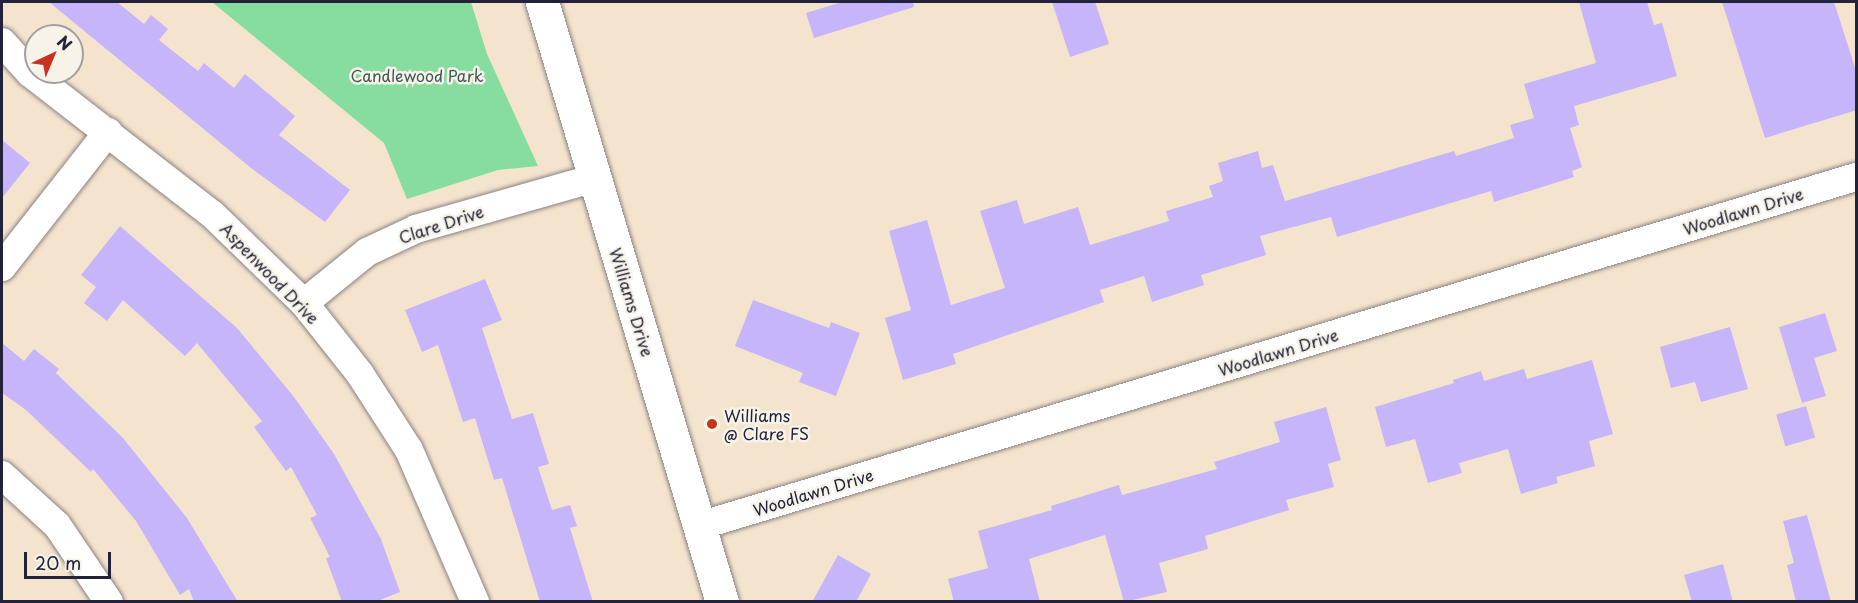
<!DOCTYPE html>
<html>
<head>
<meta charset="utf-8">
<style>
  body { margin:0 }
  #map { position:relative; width:1858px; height:603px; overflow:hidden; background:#f5e4cd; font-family:"Playpen Sans",sans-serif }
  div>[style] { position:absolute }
  .green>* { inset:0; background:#87dc9f }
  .building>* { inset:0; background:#c6b5fa; transform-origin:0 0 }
  .roads { filter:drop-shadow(0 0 2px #8c8384) drop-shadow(0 0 2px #8c8384) }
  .minor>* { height:28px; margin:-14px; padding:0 14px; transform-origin:14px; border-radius:14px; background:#fff }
  .tertiary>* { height:33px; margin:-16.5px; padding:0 16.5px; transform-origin:16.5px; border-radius:16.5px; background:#fff }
  .dots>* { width:16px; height:16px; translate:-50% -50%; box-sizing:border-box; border:3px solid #f7f3e8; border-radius:50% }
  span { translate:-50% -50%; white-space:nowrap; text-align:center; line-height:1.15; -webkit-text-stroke:5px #f7f3e8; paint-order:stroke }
  .park-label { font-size:16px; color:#405a59 }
  .street-label { font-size:16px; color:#22223b }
  .poi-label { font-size:16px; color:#22223b }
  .left { translate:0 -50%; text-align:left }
  .frame { position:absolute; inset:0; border:3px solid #22223b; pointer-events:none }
  .north { position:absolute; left:24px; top:24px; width:60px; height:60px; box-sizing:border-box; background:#f7f3e8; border:2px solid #a29fa3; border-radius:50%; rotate:44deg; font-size:16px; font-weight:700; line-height:24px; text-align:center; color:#22223b }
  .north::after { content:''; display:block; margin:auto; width:21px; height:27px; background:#c8321e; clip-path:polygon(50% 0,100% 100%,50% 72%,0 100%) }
  .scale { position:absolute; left:24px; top:552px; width:87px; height:27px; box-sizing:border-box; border:3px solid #22223b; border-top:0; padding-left:8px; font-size:18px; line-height:21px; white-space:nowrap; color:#22223b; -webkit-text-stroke:4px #f7f3e8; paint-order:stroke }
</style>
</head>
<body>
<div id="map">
  <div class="green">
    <div style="clip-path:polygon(212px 2px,471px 2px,487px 54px,538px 166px,498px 170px,407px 199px,384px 143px)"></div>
  </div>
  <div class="building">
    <div style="clip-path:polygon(49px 2px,117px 2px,144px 24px,151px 15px,168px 29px,159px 40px,198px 71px,204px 63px,234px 88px,245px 74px,295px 116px,279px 135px,350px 190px,325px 222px,251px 168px)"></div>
    <div style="clip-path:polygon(842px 2px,913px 2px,914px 7px,814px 38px,806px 13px)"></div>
    <div style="clip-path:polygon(1052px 2px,1095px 2px,1109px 44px,1070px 57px)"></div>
    <div style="clip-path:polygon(1579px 2px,1647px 2px,1654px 25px,1662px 23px,1677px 76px,1574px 106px,1579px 125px,1570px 128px,1582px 167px,1572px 171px,1574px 177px,1494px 202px,1491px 191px,1337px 237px,1331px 217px,1260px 236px,1266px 255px,1201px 275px,1204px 285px,1152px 302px,1144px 276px,1100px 290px,1104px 302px,953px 354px,956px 364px,903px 380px,885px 318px,911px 310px,889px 231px,927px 220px,951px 305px,1005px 288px,980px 211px,1017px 200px,1024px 224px,1078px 207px,1090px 245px,1169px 221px,1166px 211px,1213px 197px,1209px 186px,1223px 181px,1218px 163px,1258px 151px,1262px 168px,1273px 165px,1285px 201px,1454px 151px,1456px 156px,1514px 138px,1510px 125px,1534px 118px,1524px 84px,1596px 63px)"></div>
    <div style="clip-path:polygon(1722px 2px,1834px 2px,1857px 74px,1857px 110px,1765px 138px)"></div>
    <div style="clip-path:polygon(2px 140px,30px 163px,2px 198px)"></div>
    <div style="clip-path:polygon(120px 226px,237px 328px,294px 397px,334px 454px,381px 539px,400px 592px,375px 602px,342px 602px,326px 558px,330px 557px,310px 518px,317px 515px,291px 467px,286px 471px,254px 427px,262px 421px,197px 343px,185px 356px,123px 300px,107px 321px,84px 303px,96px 287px,81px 275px)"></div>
    <div style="clip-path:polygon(485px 279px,502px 320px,482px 328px,512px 419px,533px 413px,549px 464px,538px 467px,552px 510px,570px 505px,577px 526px,570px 528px,593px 602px,540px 602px,502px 478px,494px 480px,475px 418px,463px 422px,438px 345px,422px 352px,405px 310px)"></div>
    <div style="clip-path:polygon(753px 300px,829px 328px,831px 322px,860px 333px,836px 396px,799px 382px,803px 373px,735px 346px)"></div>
    <div style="clip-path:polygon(1825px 313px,1837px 351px,1814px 358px,1826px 396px,1802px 403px,1779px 327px)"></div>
    <div style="clip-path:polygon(1730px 327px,1748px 389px,1701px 402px,1695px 382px,1671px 388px,1660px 347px)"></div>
    <div style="clip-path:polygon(2px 343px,24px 361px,34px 349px,59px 369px,56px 373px,123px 438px,187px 518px,238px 602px,194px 602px,189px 589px,180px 595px,136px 521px,93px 469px,91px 472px,26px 410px,2px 393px)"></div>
    <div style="clip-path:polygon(1592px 360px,1613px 434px,1589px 441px,1595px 466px,1556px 477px,1558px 483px,1521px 494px,1508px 449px,1459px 463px,1462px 473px,1428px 483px,1415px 439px,1386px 447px,1375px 407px,1454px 383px,1453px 380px,1481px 371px,1484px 381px,1524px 369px,1527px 379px)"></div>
    <div style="left:1806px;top:406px;width:33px;height:31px;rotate:74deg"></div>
    <div style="clip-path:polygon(1326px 407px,1341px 460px,1328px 464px,1334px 487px,1286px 500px,1289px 510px,1205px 536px,1208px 549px,1159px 563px,1167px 592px,1124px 602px,1105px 535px,1029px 559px,1040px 602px,954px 602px,948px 579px,988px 568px,978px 531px,1052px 510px,1051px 506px,1119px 485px,1122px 495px,1217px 469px,1214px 462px,1280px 442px,1274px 422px)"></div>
    <div style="clip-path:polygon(1807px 515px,1831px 602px,1796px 602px,1787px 565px,1794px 563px,1783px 521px)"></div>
    <div style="clip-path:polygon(838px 555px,871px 574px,856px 602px,812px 602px)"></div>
    <div style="clip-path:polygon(1723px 564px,1733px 602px,1692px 602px,1684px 575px)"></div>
  </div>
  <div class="roads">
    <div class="minor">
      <div style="left:2px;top:42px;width:42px;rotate:47.9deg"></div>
      <div style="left:30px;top:73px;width:230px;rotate:37.8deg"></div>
      <div style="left:212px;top:214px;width:128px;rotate:44.1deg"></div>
      <div style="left:304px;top:303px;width:90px;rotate:51.7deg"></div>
      <div style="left:360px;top:374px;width:90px;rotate:57.2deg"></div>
      <div style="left:409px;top:450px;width:166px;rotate:66.5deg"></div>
      <div style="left:2px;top:267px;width:172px;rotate:-51.9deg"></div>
      <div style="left:304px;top:303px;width:81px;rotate:-39deg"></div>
      <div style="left:367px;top:252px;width:54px;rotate:-25.1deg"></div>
      <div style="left:416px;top:229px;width:186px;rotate:-15.9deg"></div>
      <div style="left:2px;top:475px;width:74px;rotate:42.3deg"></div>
      <div style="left:57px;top:525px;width:93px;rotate:56deg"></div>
      <div style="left:699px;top:526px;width:1208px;rotate:-16.79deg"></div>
    </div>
    <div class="tertiary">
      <div style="left:542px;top:2px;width:626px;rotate:73.3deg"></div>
    </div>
  </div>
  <div class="dots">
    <div style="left:712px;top:424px;background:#c8321e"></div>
  </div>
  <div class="park-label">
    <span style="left:417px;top:75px">Candlewood Park</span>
  </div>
  <div class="street-label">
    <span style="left:1743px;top:211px;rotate:-17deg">Woodlawn Drive</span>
    <span style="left:441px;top:224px;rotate:-18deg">Clare Drive</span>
    <span style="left:270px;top:273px;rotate:46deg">Aspenwood Drive</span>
    <span style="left:632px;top:302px;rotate:73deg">Williams Drive</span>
    <span style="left:1278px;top:352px;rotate:-17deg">Woodlawn Drive</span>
    <span style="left:813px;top:492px;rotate:-17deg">Woodlawn Drive</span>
  </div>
  <div class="poi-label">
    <span class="left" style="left:724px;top:424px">Williams<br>@ Clare FS</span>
  </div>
  <div class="frame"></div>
  <div class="north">N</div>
  <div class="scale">20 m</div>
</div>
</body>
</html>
